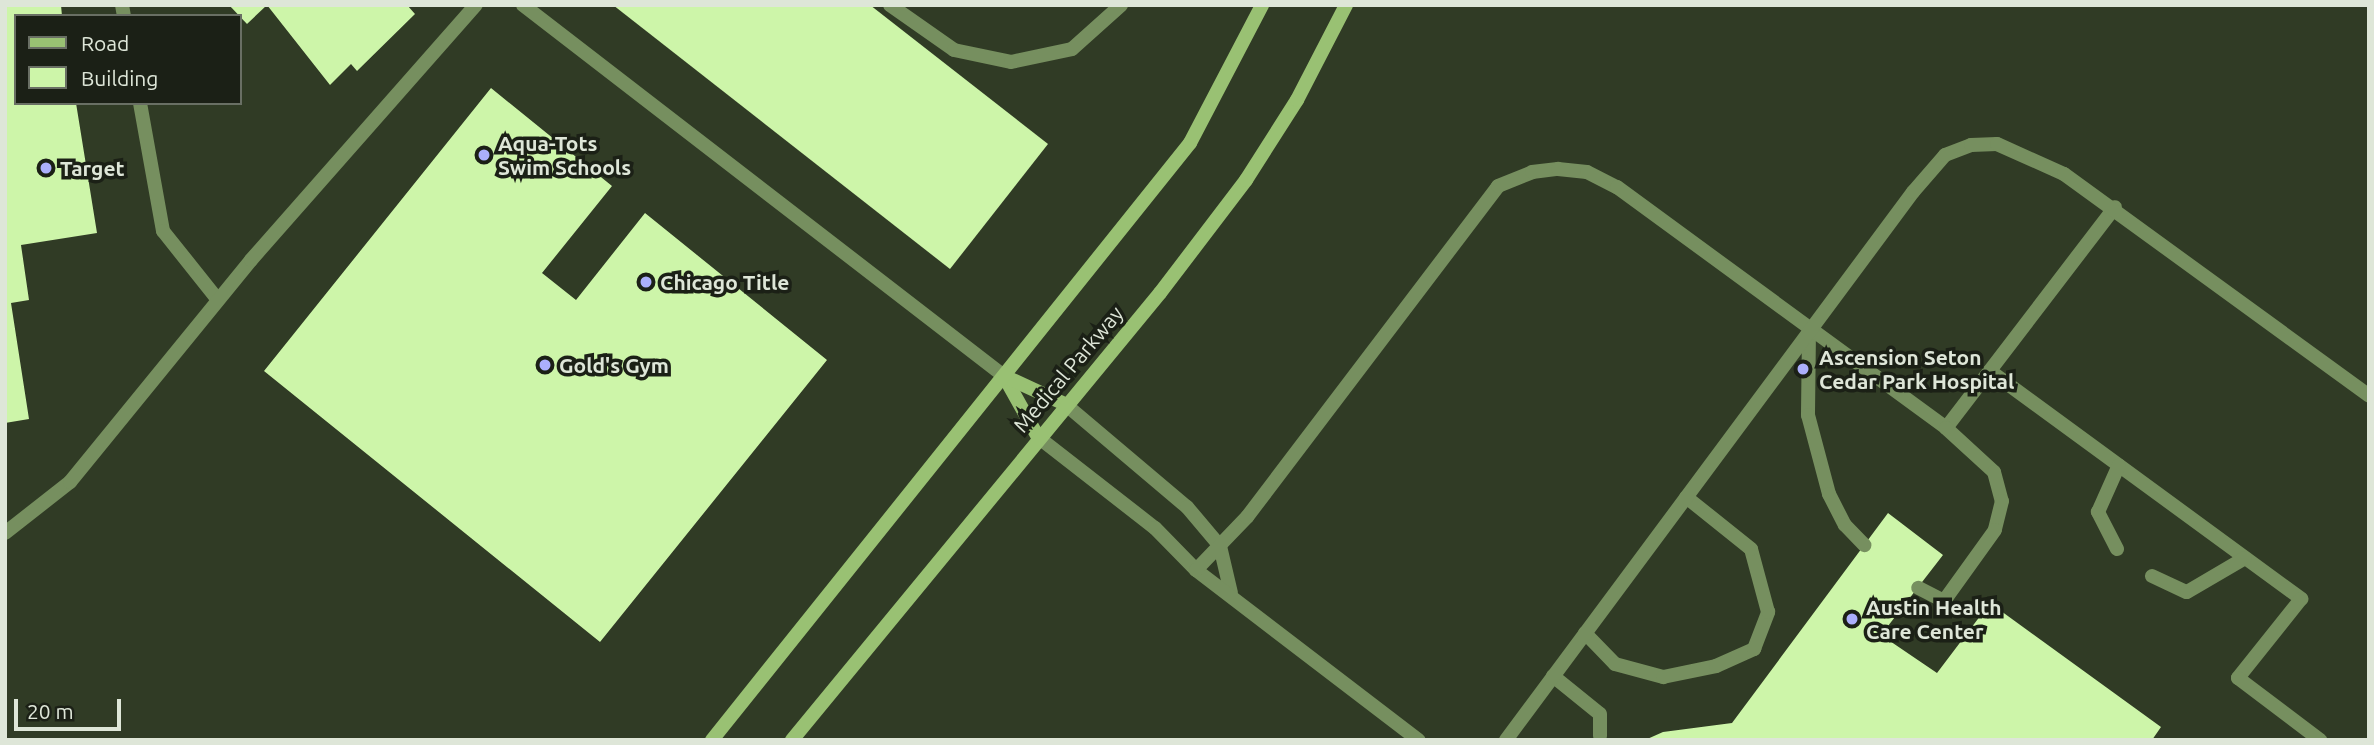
<!DOCTYPE html>
<html>
<head>
<meta charset="utf-8">
<style>
  body { margin:0 }
  #map { position:relative; width:2374px; height:745px; overflow:hidden; background:#303b25; font-family:Ubuntu,sans-serif }
  div>[style] { position:absolute }
  .building>* { inset:0; background:#cdf5a9 }
  .lane>* { height:14px; margin:-7px; padding:0 7px; transform-origin:7px; border-radius:7px; background:#768f5f }
  .secondary>* { height:14px; margin:-7px; padding:0 7px; transform-origin:7px; border-radius:7px; background:#99c173 }
  .dots>* { width:19px; height:19px; translate:-50% -50%; box-sizing:border-box; border:4px solid #1b2016; border-radius:50% }
  span { translate:-50% -50%; white-space:nowrap; text-align:center; line-height:1.15; -webkit-text-stroke:7px #1b2016; paint-order:stroke }
  .poi-label { font-size:21px; color:#dee6d8; font-weight:700 }
  .left { translate:0 -50%; text-align:left }
  .street-label { font-size:21px; color:#dee6d8 }
  .frame { position:absolute; inset:0; border:7px solid #dee6d8; pointer-events:none }
  .legend { position:absolute; left:14px; top:14px; width:228px; height:91px; box-sizing:border-box; background:#1b2016; border:2px solid #696f64; margin:0; padding:9px 12px; list-style:none; font-size:21px; color:#dee6d8 }
  .legend li { display:flex; align-items:center; gap:14px; height:35px }
  .legend b { width:35px; border:2px solid #696f64 }
  .scale { position:absolute; left:14px; top:699px; width:107px; height:32px; box-sizing:border-box; border:4px solid #dee6d8; border-top:0; padding-left:9px; font-size:21px; line-height:24px; white-space:nowrap; color:#dee6d8; -webkit-text-stroke:5px #1b2016; paint-order:stroke }
</style>
</head>
<body>
<div id="map">
  <div class="building">
    <div style="clip-path:polygon(5px 5px,61px 5px,62px 16px,16px 16px,16px 103px,76px 103px,97px 233px,21px 245px,29px 300px,11px 303px,29px 419px,5px 423px)"></div>
    <div style="clip-path:polygon(229px 5px,267px 5px,247px 24px)"></div>
    <div style="clip-path:polygon(267px 5px,407px 5px,415px 14px,357px 71px,351px 64px,330px 85px)"></div>
    <div style="clip-path:polygon(613px 5px,870px 5px,1048px 144px,950px 269px)"></div>
    <div style="clip-path:polygon(491px 88px,612px 186px,542px 273px,576px 300px,645px 213px,827px 360px,600px 642px,264px 371px)"></div>
    <div style="clip-path:polygon(1888px 513px,1943px 555px,1881px 635px,1937px 673px,1990px 603px,2161px 727px,2152px 740px,1645px 740px,1663px 732px,1732px 723px)"></div>
  </div>
  <div class="lane">
    <div style="left:122px;top:5px;width:11px;rotate:80deg"></div>
    <div style="left:523px;top:5px;width:607px;rotate:37.64deg"></div>
    <div style="left:890px;top:5px;width:78px;rotate:35.1deg"></div>
    <div style="left:954px;top:50px;width:58px;rotate:11.9deg"></div>
    <div style="left:1011px;top:62px;width:62px;rotate:-12deg"></div>
    <div style="left:1072px;top:49px;width:66px;rotate:-41.9deg"></div>
    <div style="left:140px;top:103px;width:130px;rotate:79.8deg"></div>
    <div style="left:163px;top:231px;width:88px;rotate:51.4deg"></div>
    <div style="left:1809px;top:331px;width:84px;rotate:90.7deg"></div>
    <div style="left:1808px;top:415px;width:82px;rotate:75.1deg"></div>
    <div style="left:1829px;top:494px;width:35px;rotate:63deg"></div>
    <div style="left:1845px;top:525px;width:28px;rotate:46deg"></div>
    <div style="left:1990px;top:371px;width:386px;rotate:36.2deg"></div>
    <div style="left:2301px;top:599px;width:101px;rotate:128.6deg"></div>
    <div style="left:2238px;top:678px;width:103px;rotate:37.1deg"></div>
    <div style="left:1065px;top:404px;width:160px;rotate:40.2deg"></div>
    <div style="left:1187px;top:507px;width:51px;rotate:49.8deg"></div>
    <div style="left:1220px;top:546px;width:48px;rotate:76.8deg"></div>
    <div style="left:1946px;top:428px;width:278px;rotate:-52.6deg"></div>
    <div style="left:1038px;top:437px;width:148px;rotate:37.9deg"></div>
    <div style="left:1155px;top:528px;width:59px;rotate:45.7deg"></div>
    <div style="left:1196px;top:570px;width:280px;rotate:37.4deg"></div>
    <div style="left:5px;top:533px;width:83px;rotate:-38.1deg"></div>
    <div style="left:70px;top:482px;width:286px;rotate:-50.8deg"></div>
    <div style="left:251px;top:260px;width:340px;rotate:-48.6deg"></div>
    <div style="left:2117px;top:549px;width:42px;rotate:-117.2deg"></div>
    <div style="left:2098px;top:512px;width:51px;rotate:-65.9deg"></div>
    <div style="left:1196px;top:570px;width:74px;rotate:-46.1deg"></div>
    <div style="left:1247px;top:517px;width:415px;rotate:-52.8deg"></div>
    <div style="left:1498px;top:186px;width:37px;rotate:-22deg"></div>
    <div style="left:1532px;top:172px;width:26px;rotate:-7deg"></div>
    <div style="left:1558px;top:169px;width:29px;rotate:6deg"></div>
    <div style="left:1587px;top:172px;width:34px;rotate:27deg"></div>
    <div style="left:1617px;top:187px;width:408px;rotate:36.2deg"></div>
    <div style="left:1946px;top:428px;width:65px;rotate:42.5deg"></div>
    <div style="left:1994px;top:472px;width:30px;rotate:75deg"></div>
    <div style="left:2002px;top:501px;width:30px;rotate:104deg"></div>
    <div style="left:1995px;top:530px;width:87px;rotate:125.7deg"></div>
    <div style="left:1944px;top:601px;width:29px;rotate:-153deg"></div>
    <div style="left:2152px;top:576px;width:38px;rotate:25deg"></div>
    <div style="left:2187px;top:592px;width:67px;rotate:-30.4deg"></div>
    <div style="left:1585px;top:633px;width:43px;rotate:45.9deg"></div>
    <div style="left:1615px;top:664px;width:50px;rotate:15.2deg"></div>
    <div style="left:1663px;top:677px;width:54px;rotate:-11.7deg"></div>
    <div style="left:1716px;top:666px;width:42px;rotate:-24.1deg"></div>
    <div style="left:1754px;top:649px;width:40px;rotate:-69deg"></div>
    <div style="left:1768px;top:612px;width:65px;rotate:-105.1deg"></div>
    <div style="left:1751px;top:549px;width:83px;rotate:-141.3deg"></div>
    <div style="left:1553px;top:676px;width:60px;rotate:39deg"></div>
    <div style="left:1600px;top:714px;width:22px;rotate:90deg"></div>
    <div style="left:1506px;top:740px;width:683px;rotate:-53.4deg"></div>
    <div style="left:1913px;top:192px;width:49px;rotate:-49.1deg"></div>
    <div style="left:1945px;top:155px;width:28px;rotate:-21deg"></div>
    <div style="left:1971px;top:145px;width:26px;rotate:-2deg"></div>
    <div style="left:1997px;top:144px;width:73px;rotate:24.1deg"></div>
    <div style="left:2064px;top:174px;width:377px;rotate:36deg"></div>
  </div>
  <div class="secondary">
    <div style="left:1004px;top:376px;width:70px;rotate:60.9deg"></div>
    <div style="left:1004px;top:376px;width:67px;rotate:24.7deg"></div>
    <div style="left:712px;top:740px;width:765px;rotate:-51.32deg"></div>
    <div style="left:1190px;top:143px;width:156px;rotate:-62.4deg"></div>
    <div style="left:792px;top:740px;width:579px;rotate:-50.54deg"></div>
    <div style="left:1160px;top:293px;width:142px;rotate:-52.7deg"></div>
    <div style="left:1246px;top:180px;width:95px;rotate:-57.5deg"></div>
    <div style="left:1297px;top:100px;width:107px;rotate:-62.7deg"></div>
  </div>
  <div class="dots">
    <div style="left:484px;top:155px;background:#abaffb"></div>
    <div style="left:46px;top:168px;background:#abaffb"></div>
    <div style="left:646px;top:282px;background:#abaffb"></div>
    <div style="left:545px;top:365px;background:#abaffb"></div>
    <div style="left:1803px;top:369px;background:#abaffb"></div>
    <div style="left:1852px;top:619px;background:#abaffb"></div>
  </div>
  <div class="poi-label">
    <span class="left" style="left:498px;top:155px">Aqua-Tots<br>Swim Schools</span>
    <span class="left" style="left:60px;top:168px">Target</span>
    <span class="left" style="left:660px;top:282px">Chicago Title</span>
    <span class="left" style="left:1819px;top:369px">Ascension Seton<br>Cedar Park Hospital</span>
    <span class="left" style="left:559px;top:365px">Gold's Gym</span>
    <span class="left" style="left:1866px;top:619px">Austin Health<br>Care Center</span>
  </div>
  <div class="street-label">
    <span style="left:1068px;top:369px;rotate:-50deg">Medical Parkway</span>
  </div>
  <div class="frame"></div>
  <ul class="legend">
  <li><b style="height:9px;background:#99c173"></b>Road</li>
  <li><b style="height:19px;background:#cdf5a9"></b>Building</li>
  </ul>
  <div class="scale">20 m</div>
</div>
</body>
</html>
